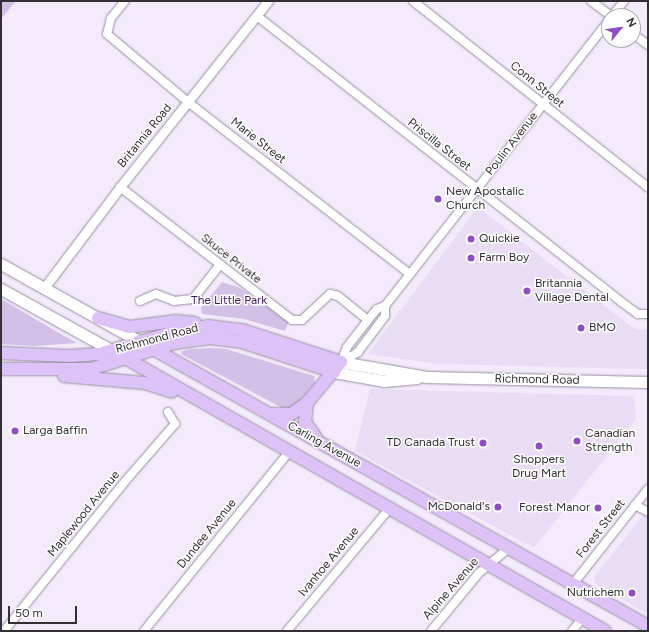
<!DOCTYPE html>
<html>
<head>
<meta charset="utf-8">
<style>
  body { margin:0 }
  #map { position:relative; width:649px; height:632px; overflow:hidden; background:#f3eafc; font-family:Figtree,sans-serif }
  div>[style] { position:absolute }
  .built>* { inset:0; background:#e8ddf5 }
  .green>* { inset:0; background:#d2c0e6 }
  .roads { filter:drop-shadow(0 0 1px #9890a0) drop-shadow(0 0 1px #9890a0) }
  .minor>* { height:8px; margin:-4px; padding:0 4px; transform-origin:4px; border-radius:4px; background:#fff }
  .tertiary>* { height:9px; margin:-4.5px; padding:0 4.5px; transform-origin:4.5px; border-radius:4.5px; background:#fff }
  .secondary>* { height:11px; margin:-5.5px; padding:0 5.5px; transform-origin:5.5px; border-radius:5.5px; background:#fff }
  .primary>* { height:12px; margin:-6px; padding:0 6px; transform-origin:6px; border-radius:6px; background:#ddc2f8 }
  .dots>* { width:11px; height:11px; translate:-50% -50%; box-sizing:border-box; border:2px solid #fff; border-radius:50% }
  span { translate:-50% -50%; white-space:nowrap; text-align:center; line-height:1.15; -webkit-text-stroke:3px #fff; paint-order:stroke }
  .street-label { font-size:12px; color:#322f35 }
  .poi-label { font-size:12px; color:#322f35 }
  .left { translate:0 -50%; text-align:left }
  .right { translate:-100% -50%; text-align:right }
  .park-label { font-size:12px; color:#431b61 }
  .frame { position:absolute; inset:0; border:2px solid #322f35; pointer-events:none }
  .north { position:absolute; left:601px; top:8px; width:40px; height:40px; box-sizing:border-box; background:#fff; border:1px solid #adacae; border-radius:50%; rotate:61deg; font-size:11px; font-weight:700; line-height:16px; text-align:center; color:#322f35 }
  .north::after { content:''; display:block; margin:auto; width:14px; height:18px; background:#8f4ec3; clip-path:polygon(50% 0,100% 100%,50% 72%,0 100%) }
  .scale { position:absolute; left:8px; top:606px; width:69px; height:18px; box-sizing:border-box; border:2px solid #322f35; border-top:0; padding-left:5px; font-size:12px; line-height:14px; white-space:nowrap; color:#322f35; -webkit-text-stroke:3px #fff; paint-order:stroke }
</style>
</head>
<body>
<div id="map">
  <div class="built">
    <div style="clip-path:polygon(480px 209px,632px 327px,639px 330px,648px 329px,648px 369px,438px 364px,368px 354px,475px 211px)"></div>
    <div style="clip-path:polygon(370px 389px,634px 396px,636px 419px,534px 548px,355px 451px)"></div>
    <div style="clip-path:polygon(648px 509px,648px 614px,596px 584px,594px 577px)"></div>
  </div>
  <div class="green">
    <div style="clip-path:polygon(1px 1px,16px 1px,1px 19px)"></div>
    <div style="clip-path:polygon(222px 282px,240px 288px,289px 321px,285px 331px,244px 319px,202px 314px,201px 308px)"></div>
    <div style="clip-path:polygon(1px 299px,59px 333px,77px 343px,34px 346px,1px 344px)"></div>
    <div style="clip-path:polygon(212px 348px,226px 349px,314px 376px,315px 383px,296px 405px,286px 410px,181px 354px,182px 351px,191px 349px)"></div>
  </div>
  <div class="roads">
    <div class="minor">
      <div style="left:125px;top:1px;width:22px;rotate:129deg"></div>
      <div style="left:111px;top:18px;width:16px;rotate:104deg"></div>
      <div style="left:107px;top:34px;width:106px;rotate:40deg"></div>
      <div style="left:188px;top:102px;width:281px;rotate:37.8deg"></div>
      <div style="left:413px;top:1px;width:300px;rotate:38.4deg"></div>
      <div style="left:591px;top:1px;width:25px;rotate:37deg"></div>
      <div style="left:257px;top:16px;width:462px;rotate:38.1deg"></div>
      <div style="left:620px;top:301px;width:22px;rotate:36deg"></div>
      <div style="left:638px;top:314px;width:10px"></div>
      <div style="left:612px;top:16px;width:19px;rotate:-51deg"></div>
      <div style="left:633px;top:34px;width:19px;rotate:36deg"></div>
      <div style="left:120px;top:187px;width:217px;rotate:37.7deg"></div>
      <div style="left:292px;top:320px;width:10px"></div>
      <div style="left:302px;top:320px;width:38px;rotate:-43deg"></div>
      <div style="left:330px;top:294px;width:8px;rotate:14deg"></div>
      <div style="left:338px;top:296px;width:38px;rotate:39deg"></div>
      <div style="left:140px;top:301px;width:17px;rotate:-24deg"></div>
      <div style="left:156px;top:294px;width:19px;rotate:21deg"></div>
      <div style="left:174px;top:301px;width:19px;rotate:-6deg"></div>
      <div style="left:193px;top:299px;width:42px;rotate:-51.8deg"></div>
      <div style="left:341px;top:362px;width:16px;rotate:-68deg"></div>
      <div style="left:347px;top:347px;width:34px;rotate:-52deg"></div>
      <div style="left:368px;top:320px;width:14px;rotate:-51deg"></div>
      <div style="left:377px;top:309px;width:9px;rotate:-21deg"></div>
      <div style="left:385px;top:306px;width:363px;rotate:-51.9deg"></div>
      <div style="left:341px;top:362px;width:20px;rotate:-30deg"></div>
      <div style="left:358px;top:352px;width:45px;rotate:-53.1deg"></div>
      <div style="left:385px;top:316px;width:10px;rotate:-90deg"></div>
      <div style="left:635px;top:505px;width:15px;rotate:28deg"></div>
      <div style="left:573px;top:584px;width:121px;rotate:-51.7deg"></div>
      <div style="left:4px;top:631px;width:197px;rotate:-51deg"></div>
      <div style="left:128px;top:478px;width:72px;rotate:-49deg"></div>
      <div style="left:175px;top:424px;width:14px;rotate:-120deg"></div>
      <div style="left:144px;top:631px;width:230px;rotate:-51deg"></div>
      <div style="left:287px;top:631px;width:159px;rotate:-50.1deg"></div>
      <div style="left:431px;top:631px;width:75px;rotate:-50.4deg"></div>
      <div style="left:479px;top:573px;width:39px;rotate:-40deg"></div>
      <div style="left:572px;top:631px;width:17px;rotate:-50deg"></div>
    </div>
    <div class="tertiary">
      <div style="left:44px;top:288px;width:126px;rotate:-53deg"></div>
      <div style="left:120px;top:187px;width:238px;rotate:-51.5deg"></div>
    </div>
    <div class="secondary">
      <div style="left:1px;top:264px;width:158px;rotate:29.2deg"></div>
      <div style="left:1px;top:289px;width:128px;rotate:29deg"></div>
      <div style="left:341px;top:362px;width:87px;rotate:9.9deg"></div>
      <div style="left:427px;top:377px;width:221px;rotate:1.3deg"></div>
      <div style="left:334px;top:372px;width:51px;rotate:10.2deg"></div>
      <div style="left:384px;top:381px;width:33px;rotate:-5deg"></div>
    </div>
    <div class="primary">
      <div style="left:98px;top:318px;width:32px;rotate:16deg"></div>
      <div style="left:129px;top:327px;width:46px;rotate:-7.4deg"></div>
      <div style="left:175px;top:321px;width:20px;rotate:6deg"></div>
      <div style="left:139px;top:341px;width:583px;rotate:29.25deg"></div>
      <div style="left:113px;top:351px;width:566px;rotate:29.64deg"></div>
      <div style="left:1px;top:353px;width:69px;rotate:2.5deg"></div>
      <div style="left:70px;top:356px;width:29px;rotate:-4deg"></div>
      <div style="left:99px;top:354px;width:85px;rotate:-16.3deg"></div>
      <div style="left:181px;top:330px;width:27px;rotate:-8deg"></div>
      <div style="left:208px;top:326px;width:34px;rotate:7deg"></div>
      <div style="left:242px;top:330px;width:104px;rotate:17.9deg"></div>
      <div style="left:341px;top:362px;width:53px;rotate:129.7deg"></div>
      <div style="left:307px;top:403px;width:19px;rotate:145deg"></div>
      <div style="left:291px;top:414px;width:19px;rotate:180deg"></div>
      <div style="left:1px;top:369px;width:90px"></div>
      <div style="left:91px;top:369px;width:87px;rotate:-17.4deg"></div>
      <div style="left:174px;top:343px;width:36px;rotate:-8deg"></div>
      <div style="left:210px;top:338px;width:32px;rotate:7deg"></div>
      <div style="left:242px;top:342px;width:97px;rotate:18.1deg"></div>
      <div style="left:64px;top:376px;width:81px;rotate:4.9deg"></div>
      <div style="left:145px;top:383px;width:28px;rotate:18deg"></div>
      <div style="left:307px;top:403px;width:19px;rotate:96deg"></div>
      <div style="left:305px;top:422px;width:19px;rotate:55deg"></div>
    </div>
  </div>
  <div class="dots">
    <div style="left:438px;top:199px;background:#8f4ec3"></div>
    <div style="left:471px;top:239px;background:#8f4ec3"></div>
    <div style="left:471px;top:258px;background:#8f4ec3"></div>
    <div style="left:527px;top:291px;background:#8f4ec3"></div>
    <div style="left:581px;top:328px;background:#8f4ec3"></div>
    <div style="left:15px;top:431px;background:#8f4ec3"></div>
    <div style="left:577px;top:441px;background:#8f4ec3"></div>
    <div style="left:483px;top:443px;background:#8f4ec3"></div>
    <div style="left:539px;top:446px;background:#8f4ec3"></div>
    <div style="left:498px;top:507px;background:#8f4ec3"></div>
    <div style="left:598px;top:508px;background:#8f4ec3"></div>
    <div style="left:632px;top:593px;background:#8f4ec3"></div>
  </div>
  <div class="street-label">
    <span style="left:537px;top:85px;rotate:39deg">Conn Street</span>
    <span style="left:145px;top:136px;rotate:-51deg">Britannia Road</span>
    <span style="left:258px;top:141px;rotate:38deg">Marie Street</span>
    <span style="left:512px;top:144px;rotate:-52deg">Poulin Avenue</span>
    <span style="left:439px;top:145px;rotate:38deg">Priscilla Street</span>
    <span style="left:231px;top:259px;rotate:38deg">Skuce Private</span>
    <span style="left:157px;top:339px;rotate:-15deg">Richmond Road</span>
    <span style="left:537px;top:380px;rotate:1deg">Richmond Road</span>
    <span style="left:324px;top:445px;rotate:29deg">Carling Avenue</span>
    <span style="left:84px;top:514px;rotate:-51deg">Maplewood Avenue</span>
    <span style="left:601px;top:529px;rotate:-52deg">Forest Street</span>
    <span style="left:207px;top:534px;rotate:-51deg">Dundee Avenue</span>
    <span style="left:329px;top:562px;rotate:-50deg">Ivanhoe Avenue</span>
    <span style="left:451px;top:589px;rotate:-49deg">Alpine Avenue</span>
  </div>
  <div class="poi-label">
    <span class="left" style="left:446px;top:199px">New Apostalic<br>Church</span>
    <span class="left" style="left:479px;top:239px">Quickie</span>
    <span class="left" style="left:479px;top:258px">Farm Boy</span>
    <span class="left" style="left:535px;top:291px">Britannia<br>Village Dental</span>
    <span class="left" style="left:589px;top:328px">BMO</span>
    <span class="left" style="left:23px;top:431px">Larga Baffin</span>
    <span class="left" style="left:585px;top:441px">Canadian<br>Strength</span>
    <span class="right" style="left:475px;top:443px">TD Canada Trust</span>
    <span style="left:539px;top:467px">Shoppers<br>Drug Mart</span>
    <span class="right" style="left:490px;top:507px">McDonald's</span>
    <span class="right" style="left:590px;top:508px">Forest Manor</span>
    <span class="right" style="left:624px;top:593px">Nutrichem</span>
  </div>
  <div class="park-label">
    <span style="left:229px;top:301px">The Little Park</span>
  </div>
  <div class="frame"></div>
  <div class="north">N</div>
  <div class="scale">50 m</div>
</div>
</body>
</html>
